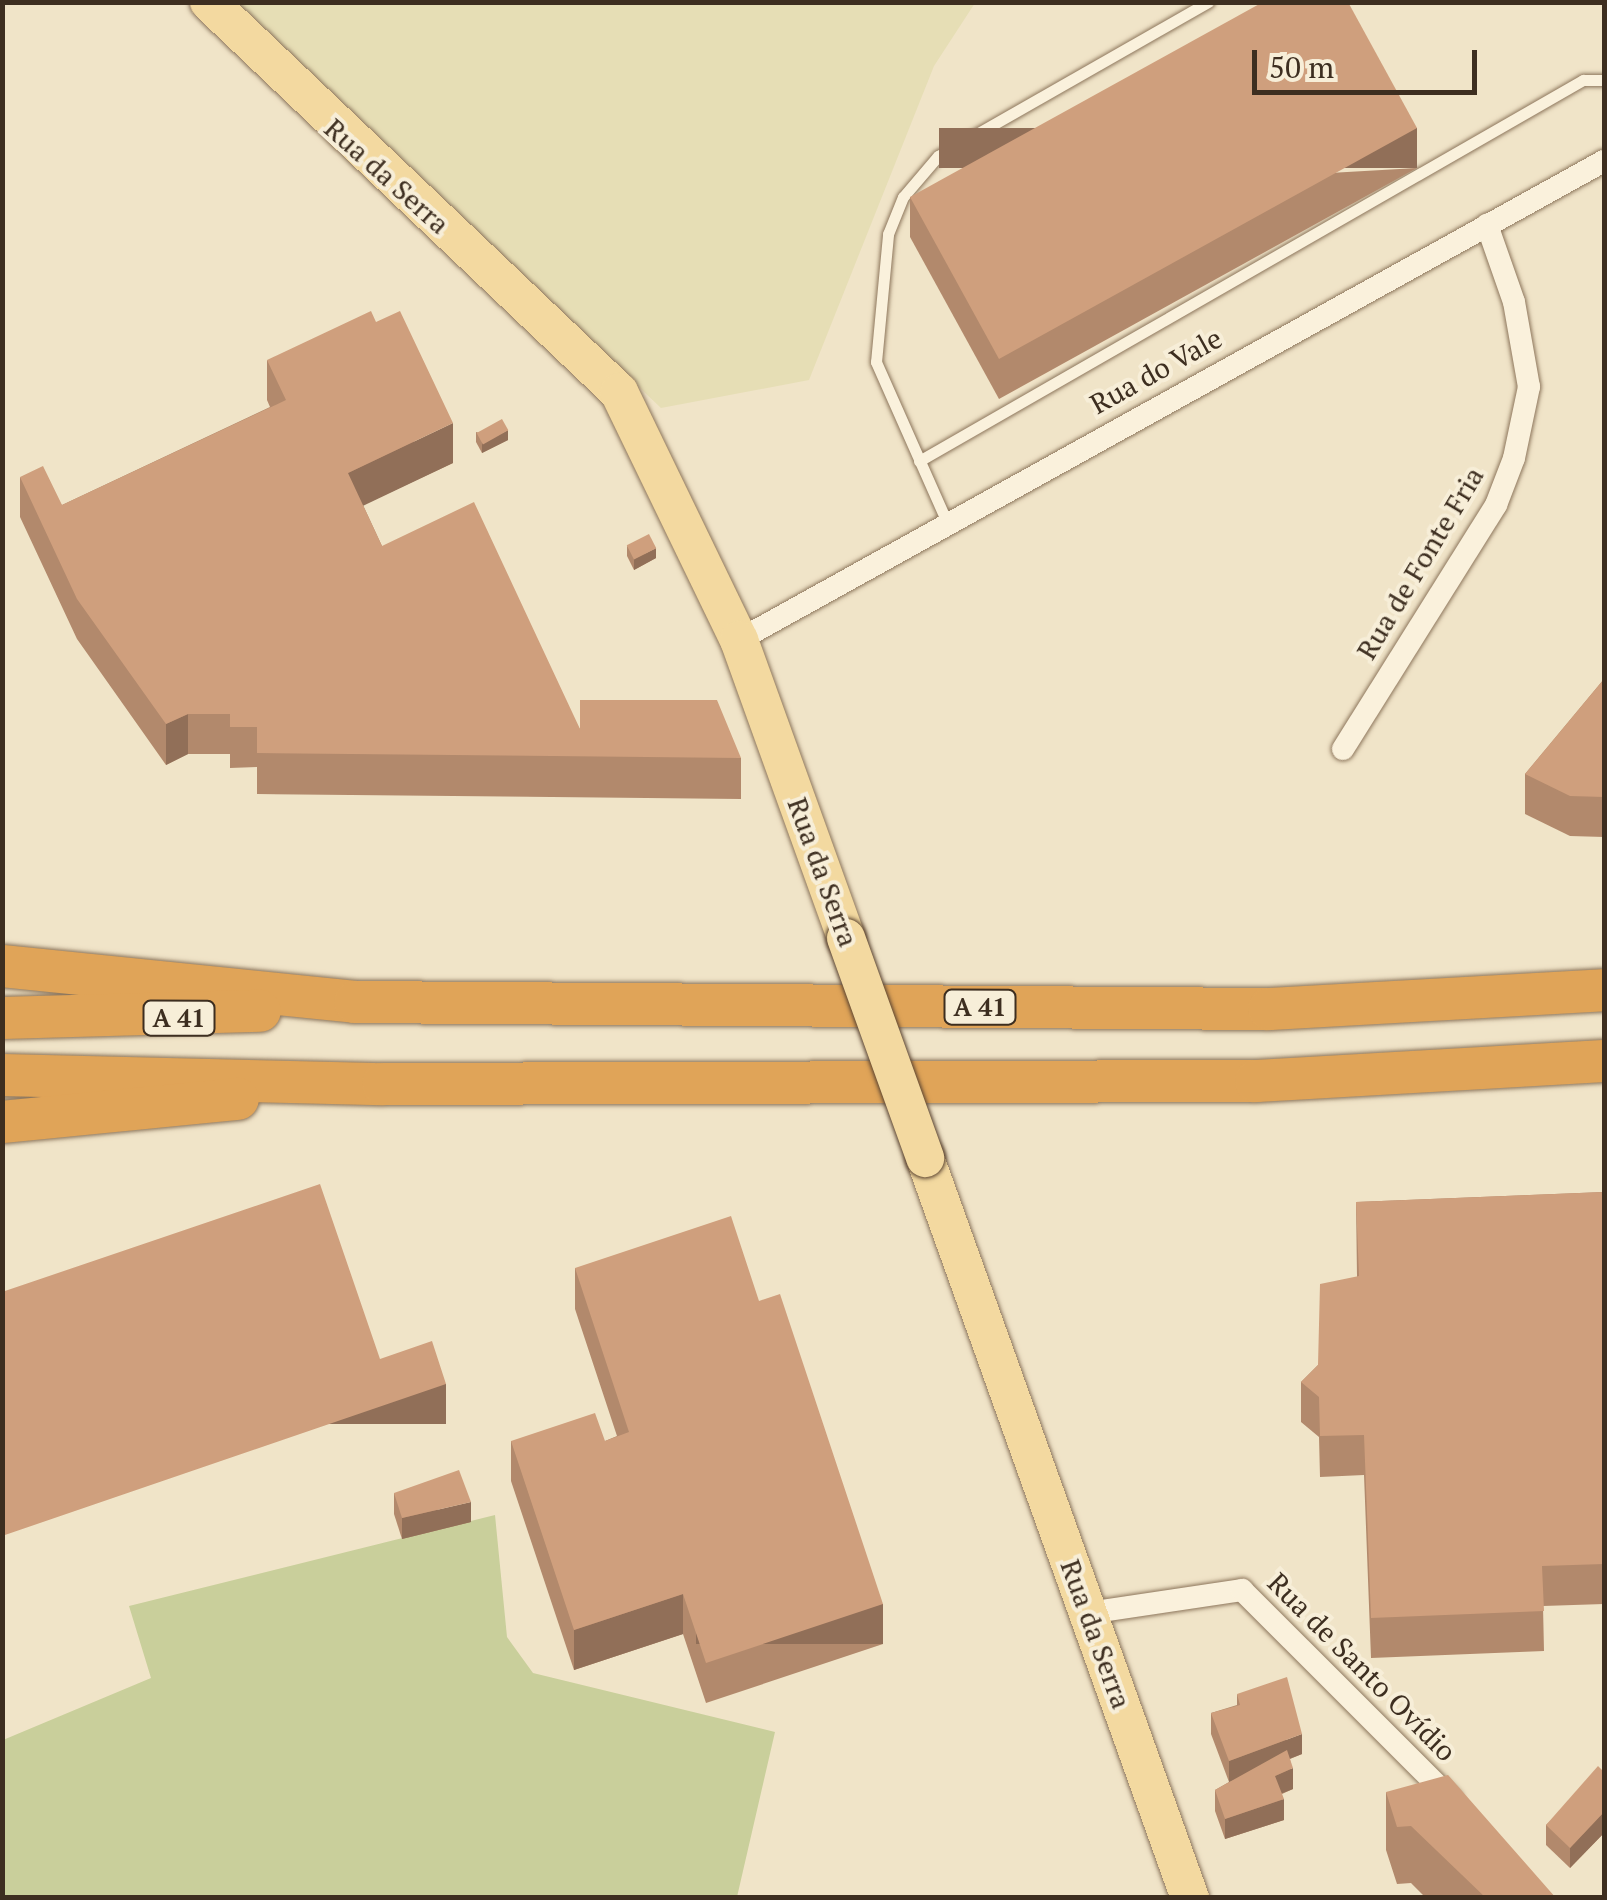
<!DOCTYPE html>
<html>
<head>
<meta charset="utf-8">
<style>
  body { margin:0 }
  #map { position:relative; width:1607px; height:1900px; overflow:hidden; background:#f0e4c8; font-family:"PT Serif",serif }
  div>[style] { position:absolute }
  .farmland>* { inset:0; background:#e6deb5 }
  .green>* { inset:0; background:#c9cf9b }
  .roads { filter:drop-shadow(0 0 2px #8d765c) drop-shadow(0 0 2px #8d765c) }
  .service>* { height:11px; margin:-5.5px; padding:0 5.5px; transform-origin:5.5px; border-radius:5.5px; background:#faf1dc }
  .minor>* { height:22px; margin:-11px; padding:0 11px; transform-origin:11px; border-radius:11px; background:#faf1dc }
  .primary>* { height:38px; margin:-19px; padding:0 19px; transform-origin:19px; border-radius:19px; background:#f3d9a0 }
  .motorway>* { height:42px; margin:-21px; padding:0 21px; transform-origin:21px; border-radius:21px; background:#e0a458 }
  .bridges { filter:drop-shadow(0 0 2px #5b4430) drop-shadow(0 0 2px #5b4430) }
  .primary-bridge>* { height:38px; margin:-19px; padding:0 19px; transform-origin:19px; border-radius:19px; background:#f3d9a0 }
  .wall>* { inset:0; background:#b2896c }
  .shaded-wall>* { inset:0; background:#916f58; transform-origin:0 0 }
  .building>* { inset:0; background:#cf9f7d; transform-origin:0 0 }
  span { translate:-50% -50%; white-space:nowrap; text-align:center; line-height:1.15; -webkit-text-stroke:8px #f7eed8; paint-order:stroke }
  .shield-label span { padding:2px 8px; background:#f7eed8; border:2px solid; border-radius:8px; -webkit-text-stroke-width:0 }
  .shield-label { font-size:25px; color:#3d2e20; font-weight:700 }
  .street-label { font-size:28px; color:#3d2e20 }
  .frame { position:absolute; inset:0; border:5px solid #3d2e20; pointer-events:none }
  .scale { position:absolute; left:1252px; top:50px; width:225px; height:45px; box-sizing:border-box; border:5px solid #3d2e20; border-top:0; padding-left:12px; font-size:30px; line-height:35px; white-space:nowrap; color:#3d2e20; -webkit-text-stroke:8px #f7eed8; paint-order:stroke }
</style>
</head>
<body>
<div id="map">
  <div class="farmland">
    <div style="clip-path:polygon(235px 3px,975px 3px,934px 66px,809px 380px,661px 408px)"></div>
  </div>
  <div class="green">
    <div style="clip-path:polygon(495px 1515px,507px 1637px,533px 1673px,775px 1732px,737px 1897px,3px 1898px,3px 1740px,151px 1678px,129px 1606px)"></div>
  </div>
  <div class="roads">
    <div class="service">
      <div style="left:919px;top:461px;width:766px;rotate:-29.85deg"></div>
      <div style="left:1583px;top:80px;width:21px"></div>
      <div style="left:946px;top:520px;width:173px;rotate:-113.9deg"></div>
      <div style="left:876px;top:362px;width:129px;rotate:-84.6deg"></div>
      <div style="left:888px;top:234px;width:40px;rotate:-68deg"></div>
      <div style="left:903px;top:197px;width:54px;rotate:-49.5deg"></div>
      <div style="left:938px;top:156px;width:311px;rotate:-29.7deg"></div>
    </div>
    <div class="minor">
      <div style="left:739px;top:640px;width:989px;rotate:-28.98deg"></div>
      <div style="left:1343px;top:749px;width:288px;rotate:-57.9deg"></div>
      <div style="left:1496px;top:505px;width:50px;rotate:-69deg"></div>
      <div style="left:1514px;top:458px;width:73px;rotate:-78.1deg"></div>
      <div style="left:1529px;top:387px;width:86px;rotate:-100deg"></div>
      <div style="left:1514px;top:302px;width:82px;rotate:-109.3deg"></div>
      <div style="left:1088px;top:1613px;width:156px;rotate:-8.5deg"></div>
      <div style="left:1242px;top:1590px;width:296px;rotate:45deg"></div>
    </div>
    <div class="primary">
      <div style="left:209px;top:2px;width:566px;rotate:43.57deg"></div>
      <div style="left:619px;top:392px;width:276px;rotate:64.2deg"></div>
      <div style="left:739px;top:640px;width:317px;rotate:70.2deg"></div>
      <div style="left:925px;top:1158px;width:786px;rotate:70.3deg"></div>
    </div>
    <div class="motorway">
      <div style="left:2px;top:966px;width:355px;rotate:5.8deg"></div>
      <div style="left:355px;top:1002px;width:914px;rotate:0.44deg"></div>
      <div style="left:1269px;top:1009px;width:336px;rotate:-3.2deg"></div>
      <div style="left:2px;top:1018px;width:258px;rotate:-1.6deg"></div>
      <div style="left:2px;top:1075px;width:381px;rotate:1.4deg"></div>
      <div style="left:383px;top:1084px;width:873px;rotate:-0.2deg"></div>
      <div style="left:1256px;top:1081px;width:349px;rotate:-3.3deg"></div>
      <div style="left:2px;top:1122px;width:237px;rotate:-5.6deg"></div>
    </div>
  </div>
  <div class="bridges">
    <div class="primary-bridge">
      <div style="left:846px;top:938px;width:234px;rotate:70.2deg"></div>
    </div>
  </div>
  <div class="wall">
    <div style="clip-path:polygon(1417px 168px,999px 399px,910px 237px,910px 197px)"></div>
    <div style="clip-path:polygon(267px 360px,453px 463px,363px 505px,382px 546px,580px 729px,741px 758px,741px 799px,257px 794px,257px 767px,230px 768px,230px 754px,188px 754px,166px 765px,77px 639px,20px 517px,20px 477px,62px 505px,270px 407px,267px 400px)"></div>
    <div style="clip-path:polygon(476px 432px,508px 440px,482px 453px,476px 442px)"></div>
    <div style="clip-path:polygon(627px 546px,656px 558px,634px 570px,627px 556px)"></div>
    <div style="clip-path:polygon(1604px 679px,1604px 837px,1570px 836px,1525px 814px,1525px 774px)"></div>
    <div style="clip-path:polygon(1604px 1192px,1604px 1604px,1543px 1606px,1544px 1651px,1371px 1658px,1364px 1475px,1320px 1477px,1319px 1437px,1301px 1422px,1301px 1382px,1318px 1365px,1357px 1277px,1356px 1202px)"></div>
    <div style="clip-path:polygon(575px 1268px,759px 1301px,883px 1644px,706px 1703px,683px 1634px,574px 1670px,511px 1481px,511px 1441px,605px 1441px,617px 1436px,575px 1309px)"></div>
    <div style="clip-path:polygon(394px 1493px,471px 1522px,402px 1539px,394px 1514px)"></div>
    <div style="clip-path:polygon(1237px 1694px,1302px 1754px,1290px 1759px,1293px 1789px,1282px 1794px,1284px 1820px,1225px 1839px,1215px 1811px,1215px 1790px,1229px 1782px,1211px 1734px,1211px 1713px,1237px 1705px)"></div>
    <div style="clip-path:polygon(1604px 1772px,1604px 1833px,1570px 1868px,1546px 1845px,1546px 1825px)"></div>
    <div style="clip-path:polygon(1386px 1792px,1556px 1898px,1426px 1898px,1411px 1883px,1397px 1884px,1386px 1850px)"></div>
  </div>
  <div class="shaded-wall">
    <div style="left:1417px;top:128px;width:40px;height:478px;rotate:90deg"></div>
    <div style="clip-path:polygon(453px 423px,453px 463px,348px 513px,348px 473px)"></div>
    <div style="clip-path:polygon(508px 430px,508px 440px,482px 453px,482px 443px)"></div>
    <div style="clip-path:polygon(656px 548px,656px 558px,634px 570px,634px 559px)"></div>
    <div style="clip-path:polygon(188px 714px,188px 754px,166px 765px,166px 724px)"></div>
    <div style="left:446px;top:1384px;width:40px;height:469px;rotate:90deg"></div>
    <div style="clip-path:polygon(471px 1502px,471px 1522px,402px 1539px,402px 1518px)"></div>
    <div style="clip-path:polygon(683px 1594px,683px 1634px,574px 1670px,574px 1630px)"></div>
    <div style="left:883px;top:1604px;width:40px;height:187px;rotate:90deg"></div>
    <div style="clip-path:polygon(1302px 1734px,1302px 1754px,1229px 1782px,1229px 1761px)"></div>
    <div style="clip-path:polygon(1293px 1768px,1293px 1789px,1275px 1796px,1275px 1776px)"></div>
    <div style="clip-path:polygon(1284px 1799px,1284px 1820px,1225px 1839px,1225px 1819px)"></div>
    <div style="clip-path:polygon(1604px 1812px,1604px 1833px,1570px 1868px,1570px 1848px)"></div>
  </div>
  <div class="building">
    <div style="clip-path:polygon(1263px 2px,1348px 2px,1417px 128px,999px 359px,910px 197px)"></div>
    <div style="clip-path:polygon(371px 311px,376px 322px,400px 311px,453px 423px,348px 473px,382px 546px,474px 502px,580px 729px,580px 700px,717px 700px,741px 758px,257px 753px,257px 727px,230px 727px,230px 714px,188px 714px,166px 724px,77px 599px,20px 477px,43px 466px,62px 505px,286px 400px,267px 360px)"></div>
    <div style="left:502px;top:419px;width:13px;height:29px;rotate:61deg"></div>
    <div style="left:649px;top:534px;width:16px;height:25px;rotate:63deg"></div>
    <div style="clip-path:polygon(1604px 679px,1604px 797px,1570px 796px,1525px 774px)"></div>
    <div style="clip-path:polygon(320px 1184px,380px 1359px,432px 1341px,446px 1384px,2px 1536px,2px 1292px)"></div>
    <div style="clip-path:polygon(1604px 1192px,1604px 1564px,1542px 1566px,1544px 1611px,1371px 1618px,1364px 1435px,1320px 1436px,1319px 1397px,1301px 1382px,1318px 1365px,1320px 1284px,1359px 1276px,1356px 1202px)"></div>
    <div style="clip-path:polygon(731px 1216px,759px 1301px,780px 1294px,883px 1604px,706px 1663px,683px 1594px,574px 1630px,511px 1441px,595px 1413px,605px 1441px,629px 1432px,575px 1268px)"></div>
    <div style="clip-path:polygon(459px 1470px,471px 1502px,402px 1518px,394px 1493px)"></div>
    <div style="clip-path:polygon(1287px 1677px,1302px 1734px,1229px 1761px,1211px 1713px,1240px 1705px,1237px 1694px)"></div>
    <div style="clip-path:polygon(1287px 1750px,1293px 1768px,1275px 1776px,1284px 1799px,1225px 1819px,1215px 1790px)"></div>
    <div style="clip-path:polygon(1598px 1766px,1604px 1772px,1604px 1812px,1570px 1848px,1546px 1825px)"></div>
    <div style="clip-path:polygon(1448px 1775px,1556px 1898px,1486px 1898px,1411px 1826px,1397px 1827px,1386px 1792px)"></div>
  </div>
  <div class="shield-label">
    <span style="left:980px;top:1007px">A 41</span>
    <span style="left:179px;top:1018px">A 41</span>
  </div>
  <div class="street-label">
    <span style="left:387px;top:176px;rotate:42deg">Rua da Serra</span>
    <span style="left:1156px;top:371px;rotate:-29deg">Rua do Vale</span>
    <span style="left:1420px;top:563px;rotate:-59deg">Rua de Fonte Fria</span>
    <span style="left:823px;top:872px;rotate:70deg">Rua da Serra</span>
    <span style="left:1096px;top:1634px;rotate:70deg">Rua da Serra</span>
    <span style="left:1362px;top:1667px;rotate:45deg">Rua de Santo Ovídio</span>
  </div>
  <div class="frame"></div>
  <div class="scale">50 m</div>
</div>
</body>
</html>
